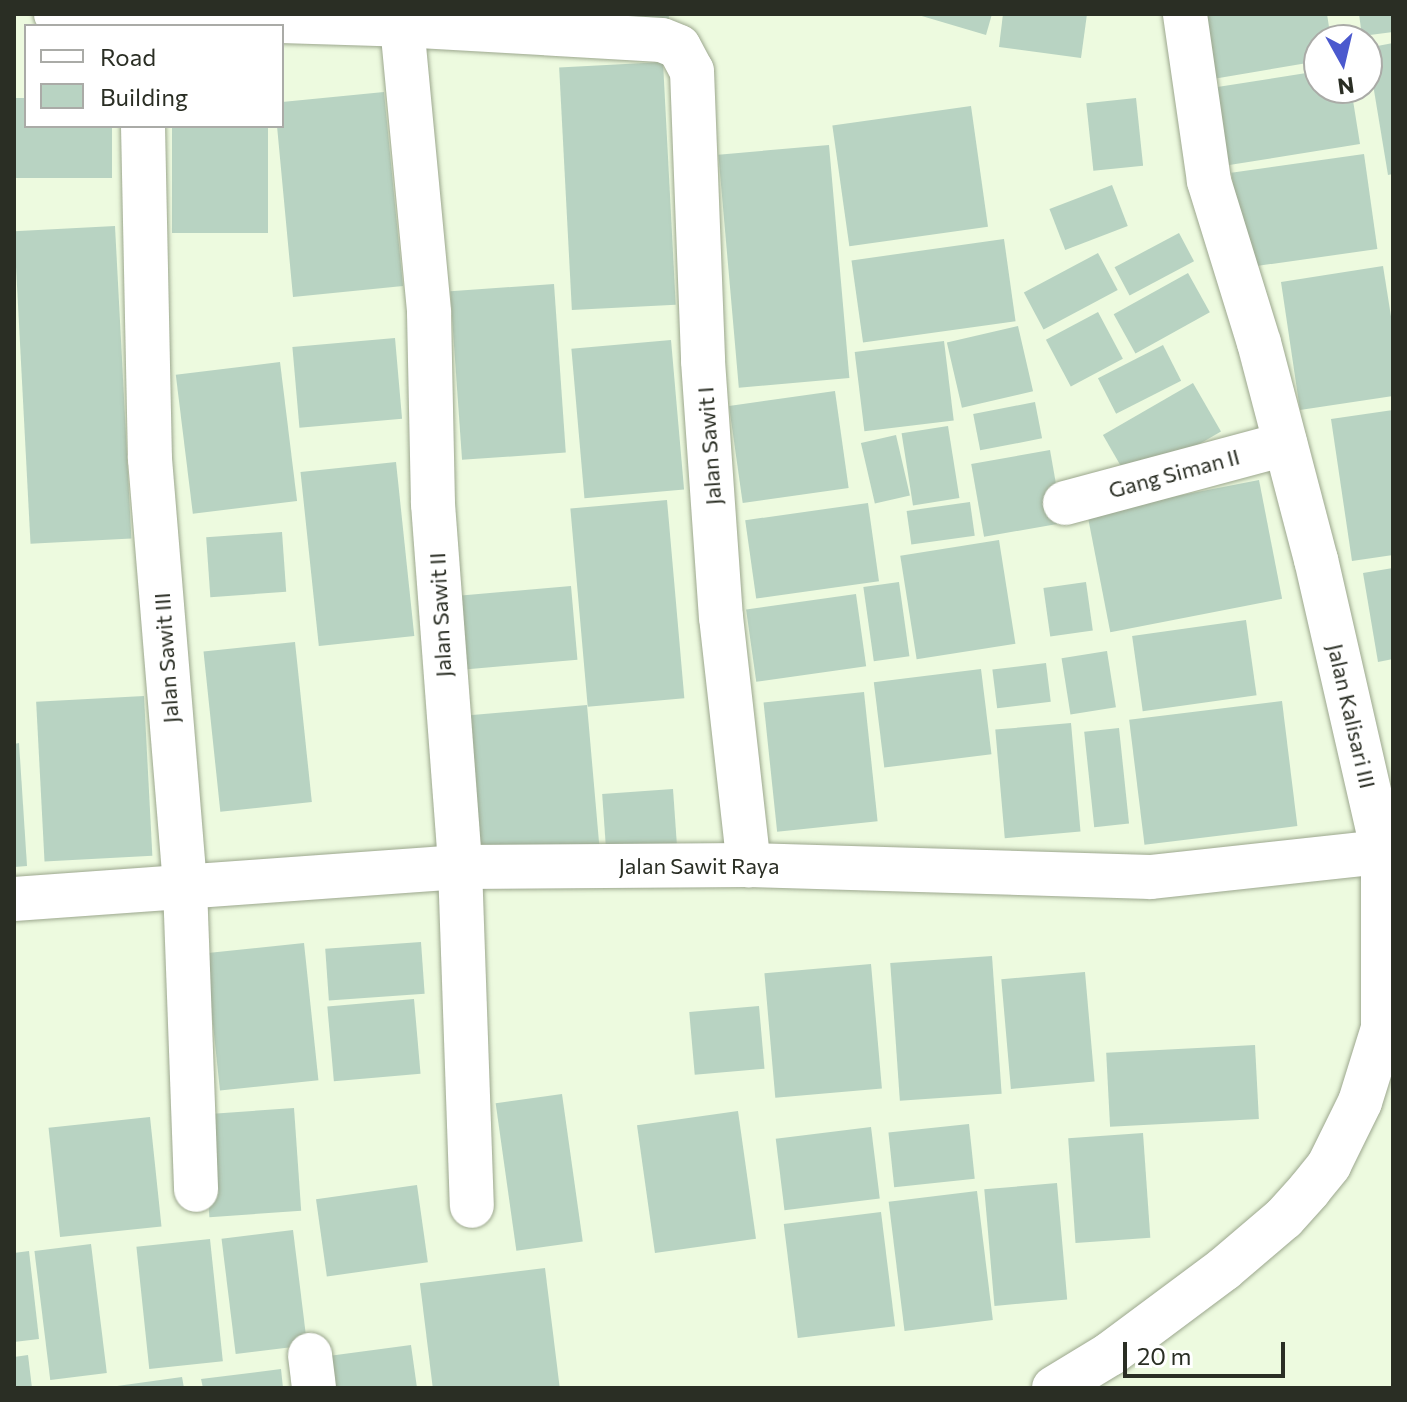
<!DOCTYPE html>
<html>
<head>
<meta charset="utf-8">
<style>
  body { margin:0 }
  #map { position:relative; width:1407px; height:1402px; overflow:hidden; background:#edfadf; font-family:Commissioner,sans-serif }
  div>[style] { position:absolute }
  .building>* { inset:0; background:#b8d3c2; transform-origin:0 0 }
  .roads { filter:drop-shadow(0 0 2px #9ca78e) drop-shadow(0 0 2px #9ca78e) }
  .minor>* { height:44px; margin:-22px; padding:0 22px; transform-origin:22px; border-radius:22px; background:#fff }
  span { translate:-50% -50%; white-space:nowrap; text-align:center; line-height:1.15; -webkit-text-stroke:7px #fff; paint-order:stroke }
  .street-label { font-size:22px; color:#2a2e24 }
  .frame { position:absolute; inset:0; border:16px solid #2a2e24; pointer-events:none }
  .legend { position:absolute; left:24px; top:24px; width:260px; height:104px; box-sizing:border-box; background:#fff; border:2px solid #aaaba7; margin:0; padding:10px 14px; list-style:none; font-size:24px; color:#2a2e24 }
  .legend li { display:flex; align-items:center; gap:16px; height:40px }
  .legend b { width:40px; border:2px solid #aaaba7 }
  .north { position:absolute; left:1303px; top:24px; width:80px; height:80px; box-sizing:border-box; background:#fff; border:2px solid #aaaba7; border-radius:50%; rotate:172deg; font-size:22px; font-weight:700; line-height:32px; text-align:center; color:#2a2e24 }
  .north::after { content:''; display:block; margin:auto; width:28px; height:36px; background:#4b59ce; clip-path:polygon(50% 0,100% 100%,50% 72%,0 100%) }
  .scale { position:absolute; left:1123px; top:1342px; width:162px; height:36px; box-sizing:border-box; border:4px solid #2a2e24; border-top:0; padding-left:10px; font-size:24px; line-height:28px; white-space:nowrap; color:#2a2e24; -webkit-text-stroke:6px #fff; paint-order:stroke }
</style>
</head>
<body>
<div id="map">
  <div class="building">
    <div style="clip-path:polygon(575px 14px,669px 14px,668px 29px)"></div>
    <div style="clip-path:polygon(915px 14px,992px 14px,986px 35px)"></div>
    <div style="clip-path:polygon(1003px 14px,1087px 14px,1081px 58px,999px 47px)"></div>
    <div style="clip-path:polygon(1202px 14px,1327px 14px,1331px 40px,1319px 40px,1319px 61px,1213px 79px)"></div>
    <div style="clip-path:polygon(1359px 14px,1393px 14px,1393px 32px,1362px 36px)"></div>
    <div style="clip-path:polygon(1393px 43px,1393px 174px,1388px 175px,1367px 48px)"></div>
    <div style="left:663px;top:62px;width:243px;height:104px;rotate:87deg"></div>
    <div style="clip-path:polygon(1319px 71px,1319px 88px,1351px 88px,1360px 144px,1223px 166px,1211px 88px)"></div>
    <div style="clip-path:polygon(384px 92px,403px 286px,293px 297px,277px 126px,282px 126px,282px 102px)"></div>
    <div style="clip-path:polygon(14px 98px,26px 98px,26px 126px,112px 126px,112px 178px,14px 178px)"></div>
    <div style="left:1136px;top:98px;width:68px;height:50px;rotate:84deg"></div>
    <div style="left:971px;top:106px;width:122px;height:140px;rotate:82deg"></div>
    <div style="left:172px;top:126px;width:96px;height:107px"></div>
    <div style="left:829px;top:145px;width:234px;height:111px;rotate:85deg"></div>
    <div style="left:1364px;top:154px;width:96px;height:134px;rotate:82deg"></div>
    <div style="left:1112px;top:185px;width:44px;height:67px;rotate:69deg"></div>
    <div style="left:115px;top:226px;width:313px;height:101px;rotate:87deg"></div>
    <div style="left:1179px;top:233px;width:32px;height:73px;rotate:62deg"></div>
    <div style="left:1004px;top:239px;width:83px;height:154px;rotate:82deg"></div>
    <div style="left:1098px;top:253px;width:42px;height:84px;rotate:62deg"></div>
    <div style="clip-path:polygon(1383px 266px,1393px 329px,1393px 396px,1300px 410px,1281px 282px)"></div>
    <div style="left:1188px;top:273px;width:45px;height:85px;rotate:61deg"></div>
    <div style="left:554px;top:284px;width:169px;height:104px;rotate:86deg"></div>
    <div style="left:1098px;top:312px;width:53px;height:59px;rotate:62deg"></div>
    <div style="left:1018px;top:326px;width:67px;height:73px;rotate:77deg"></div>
    <div style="left:395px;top:338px;width:81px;height:103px;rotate:85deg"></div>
    <div style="left:671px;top:340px;width:150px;height:100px;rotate:85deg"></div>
    <div style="left:944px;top:341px;width:80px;height:90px;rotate:83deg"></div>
    <div style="left:1163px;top:345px;width:40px;height:73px;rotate:63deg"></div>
    <div style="left:280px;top:362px;width:140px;height:105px;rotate:83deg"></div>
    <div style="left:1193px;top:383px;width:56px;height:104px;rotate:60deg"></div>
    <div style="left:835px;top:391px;width:98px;height:107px;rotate:82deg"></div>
    <div style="left:1035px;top:402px;width:37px;height:63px;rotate:79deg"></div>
    <div style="clip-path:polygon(1393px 410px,1393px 555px,1352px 561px,1331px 419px)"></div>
    <div style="left:948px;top:426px;width:73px;height:47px;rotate:81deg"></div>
    <div style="left:896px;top:435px;width:62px;height:36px;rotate:77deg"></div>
    <div style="left:1050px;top:450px;width:74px;height:80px;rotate:80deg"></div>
    <div style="left:396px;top:462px;width:175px;height:96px;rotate:84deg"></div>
    <div style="left:1259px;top:480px;width:121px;height:175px;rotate:79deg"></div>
    <div style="left:667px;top:500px;width:199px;height:97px;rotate:85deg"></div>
    <div style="left:970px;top:502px;width:34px;height:64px;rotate:82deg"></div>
    <div style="left:868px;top:503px;width:79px;height:124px;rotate:82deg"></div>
    <div style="left:282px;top:532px;width:60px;height:76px;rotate:86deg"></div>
    <div style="left:999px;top:540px;width:105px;height:100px;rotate:81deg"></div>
    <div style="clip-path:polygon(1393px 568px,1393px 659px,1378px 662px,1363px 573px)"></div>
    <div style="left:899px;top:582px;width:75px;height:36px;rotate:82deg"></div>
    <div style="left:1086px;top:582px;width:49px;height:43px;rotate:82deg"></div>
    <div style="left:571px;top:586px;width:74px;height:116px;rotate:85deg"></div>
    <div style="left:856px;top:594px;width:73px;height:111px;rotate:82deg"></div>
    <div style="left:1246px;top:620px;width:76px;height:115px;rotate:82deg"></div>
    <div style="left:295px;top:642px;width:161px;height:92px;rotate:84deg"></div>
    <div style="left:1107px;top:651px;width:57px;height:46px;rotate:81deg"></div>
    <div style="left:1046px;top:663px;width:39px;height:54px;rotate:83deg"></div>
    <div style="left:981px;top:669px;width:86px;height:108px;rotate:83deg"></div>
    <div style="left:864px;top:692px;width:130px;height:101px;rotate:84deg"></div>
    <div style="left:144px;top:696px;width:160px;height:108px;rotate:87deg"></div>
    <div style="left:1282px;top:701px;width:126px;height:154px;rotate:83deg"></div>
    <div style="left:587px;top:705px;width:142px;height:121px;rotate:85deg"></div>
    <div style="left:1071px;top:723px;width:109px;height:76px;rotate:85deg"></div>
    <div style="left:1119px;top:728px;width:96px;height:35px;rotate:84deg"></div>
    <div style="clip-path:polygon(19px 743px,27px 866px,14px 867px,14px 744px)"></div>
    <div style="left:673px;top:789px;width:60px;height:71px;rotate:86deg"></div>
    <div style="left:421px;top:942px;width:52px;height:96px;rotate:86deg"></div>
    <div style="left:304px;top:943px;width:138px;height:99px;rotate:84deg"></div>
    <div style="left:992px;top:956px;width:138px;height:102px;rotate:86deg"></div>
    <div style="left:871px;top:964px;width:125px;height:107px;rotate:85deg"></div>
    <div style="left:1085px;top:972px;width:110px;height:84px;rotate:85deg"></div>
    <div style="left:414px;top:999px;width:75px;height:87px;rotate:85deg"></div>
    <div style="left:759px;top:1006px;width:63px;height:70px;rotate:85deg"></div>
    <div style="left:1255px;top:1045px;width:74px;height:149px;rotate:87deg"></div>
    <div style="left:562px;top:1094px;width:149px;height:67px;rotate:82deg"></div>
    <div style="left:294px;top:1108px;width:103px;height:92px;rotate:86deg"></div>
    <div style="left:738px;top:1111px;width:129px;height:102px;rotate:82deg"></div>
    <div style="left:150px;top:1117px;width:110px;height:102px;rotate:84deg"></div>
    <div style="left:969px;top:1124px;width:55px;height:81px;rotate:84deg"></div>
    <div style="left:871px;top:1127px;width:72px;height:96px;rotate:83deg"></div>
    <div style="left:1143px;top:1133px;width:105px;height:75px;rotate:86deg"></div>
    <div style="left:1057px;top:1183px;width:117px;height:73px;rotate:85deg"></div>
    <div style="left:417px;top:1185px;width:78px;height:102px;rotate:82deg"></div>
    <div style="left:977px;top:1191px;width:130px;height:89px;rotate:83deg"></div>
    <div style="left:881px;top:1212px;width:115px;height:98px;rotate:83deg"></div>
    <div style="left:293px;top:1230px;width:116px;height:72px;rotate:83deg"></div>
    <div style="left:210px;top:1239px;width:123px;height:74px;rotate:84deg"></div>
    <div style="left:91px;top:1244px;width:130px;height:57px;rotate:83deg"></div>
    <div style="clip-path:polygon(29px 1251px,39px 1339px,14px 1342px,14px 1253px)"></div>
    <div style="left:545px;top:1268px;width:121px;height:126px;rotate:83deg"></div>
    <div style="clip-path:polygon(411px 1345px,417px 1388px,326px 1388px,321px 1357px)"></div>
    <div style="clip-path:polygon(28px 1355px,32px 1388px,14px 1388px,14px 1357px)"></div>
    <div style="clip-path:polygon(281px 1369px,283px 1388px,203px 1388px,201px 1379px)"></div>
    <div style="clip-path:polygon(182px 1377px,184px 1388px,117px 1388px,117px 1386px)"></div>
  </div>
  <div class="roads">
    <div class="minor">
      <div style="left:56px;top:14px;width:346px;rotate:1.8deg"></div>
      <div style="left:402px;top:25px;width:260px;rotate:3.3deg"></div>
      <div style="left:662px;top:40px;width:18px;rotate:22deg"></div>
      <div style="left:679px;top:47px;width:27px;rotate:62deg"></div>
      <div style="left:692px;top:71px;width:290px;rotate:87.8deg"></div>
      <div style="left:703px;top:361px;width:257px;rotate:86deg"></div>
      <div style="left:721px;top:617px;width:250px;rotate:83.6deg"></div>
      <div style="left:402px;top:25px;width:289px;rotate:84.6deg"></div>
      <div style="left:429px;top:313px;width:191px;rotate:88.8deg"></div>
      <div style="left:433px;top:504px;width:364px;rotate:85.7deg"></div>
      <div style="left:460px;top:867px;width:339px;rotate:88deg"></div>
      <div style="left:143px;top:126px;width:333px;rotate:88.8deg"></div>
      <div style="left:150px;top:459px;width:429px;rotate:85.3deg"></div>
      <div style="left:185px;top:887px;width:303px;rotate:87.9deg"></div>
      <div style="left:1065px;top:503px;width:228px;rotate:-15deg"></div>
      <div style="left:14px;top:899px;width:447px;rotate:-4.1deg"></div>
      <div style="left:460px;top:867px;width:289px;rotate:-0.4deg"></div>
      <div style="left:749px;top:865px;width:402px;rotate:1.7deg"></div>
      <div style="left:1151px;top:877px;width:233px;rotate:-6.2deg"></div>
      <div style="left:310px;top:1355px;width:33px;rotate:83deg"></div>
      <div style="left:1054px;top:1388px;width:66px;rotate:-31.3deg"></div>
      <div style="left:1110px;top:1354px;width:142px;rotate:-36.7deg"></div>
      <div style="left:1224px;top:1269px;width:79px;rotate:-40.4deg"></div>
      <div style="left:1284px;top:1218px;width:38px;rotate:-48deg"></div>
      <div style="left:1309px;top:1190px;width:32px;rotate:-51deg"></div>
      <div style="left:1329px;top:1165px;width:70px;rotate:-63.8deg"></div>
      <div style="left:1360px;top:1102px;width:77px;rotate:-72.7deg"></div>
      <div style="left:1383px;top:1028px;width:176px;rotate:-90deg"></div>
      <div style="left:1383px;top:852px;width:300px;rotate:-102.9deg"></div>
      <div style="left:1316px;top:560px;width:224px;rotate:-104.7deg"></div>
      <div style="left:1259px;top:343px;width:170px;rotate:-107.2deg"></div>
      <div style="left:1209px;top:181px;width:169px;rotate:-98.2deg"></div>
    </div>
  </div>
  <div class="street-label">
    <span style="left:709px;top:446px;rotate:-94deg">Jalan Sawit I</span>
    <span style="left:1174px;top:473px;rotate:-15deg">Gang Siman II</span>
    <span style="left:440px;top:615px;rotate:-93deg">Jalan Sawit II</span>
    <span style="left:166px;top:658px;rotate:-94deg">Jalan Sawit III</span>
    <span style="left:1352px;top:716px;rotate:77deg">Jalan Kalisari III</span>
    <span style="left:699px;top:866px">Jalan Sawit Raya</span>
  </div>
  <div class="frame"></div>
  <ul class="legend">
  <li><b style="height:10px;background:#fff"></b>Road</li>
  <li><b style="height:22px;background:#b8d3c2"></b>Building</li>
  </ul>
  <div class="north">N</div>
  <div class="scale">20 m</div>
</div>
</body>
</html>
